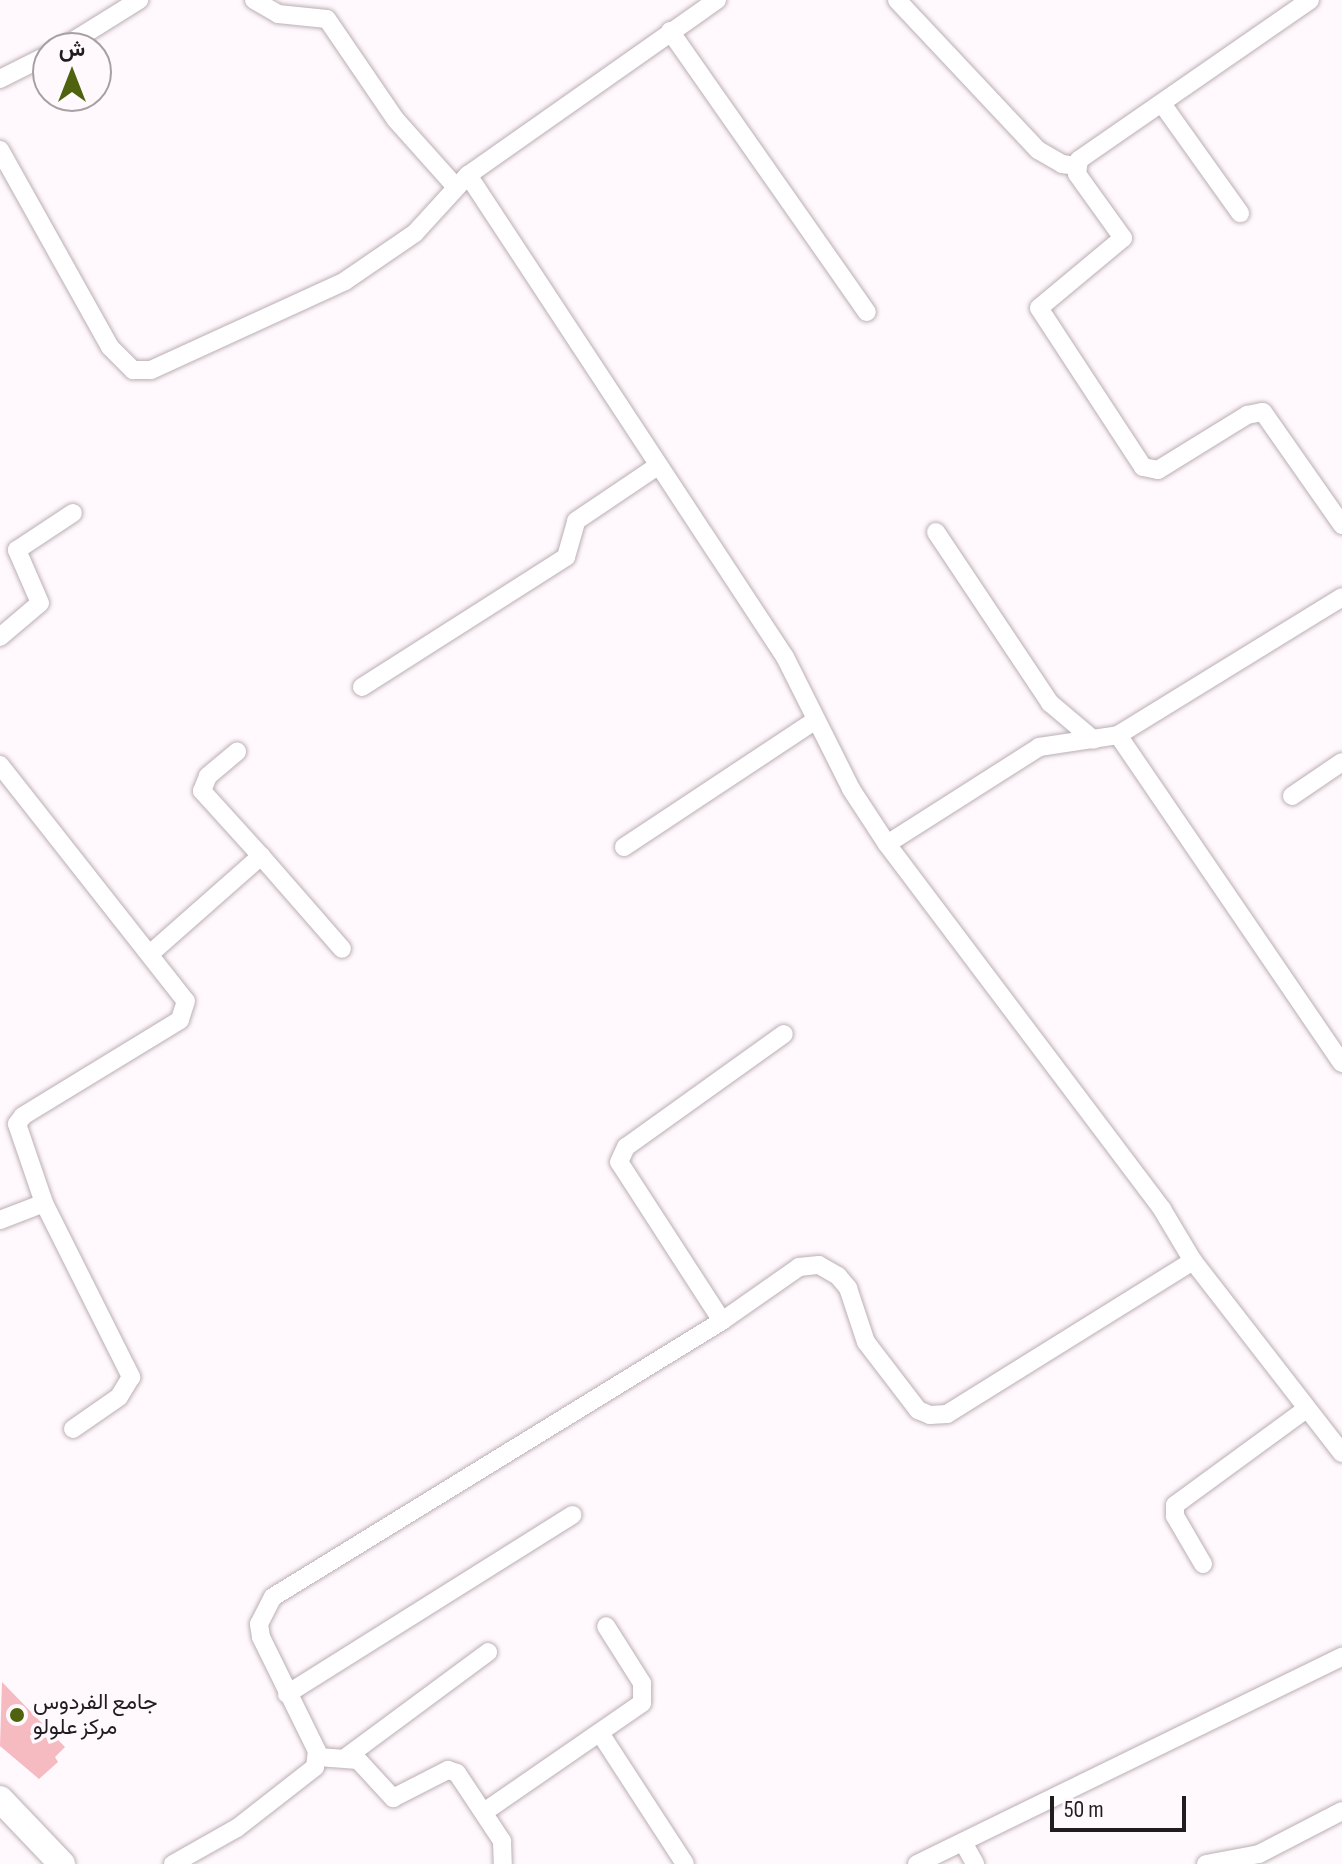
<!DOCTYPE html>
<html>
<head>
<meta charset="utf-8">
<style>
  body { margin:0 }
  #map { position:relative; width:1342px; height:1864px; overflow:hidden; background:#fff8fc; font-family:"Sofia Sans Condensed",Vazirmatn,sans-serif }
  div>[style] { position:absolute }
  .building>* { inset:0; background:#f6bac1 }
  .roads { filter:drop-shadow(0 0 2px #baaeb4) drop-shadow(0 0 2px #baaeb4) }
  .street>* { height:18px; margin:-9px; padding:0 9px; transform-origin:9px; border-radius:9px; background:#fff }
  .secondary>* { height:26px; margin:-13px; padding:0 13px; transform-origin:13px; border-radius:13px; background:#fff }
  .dots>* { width:22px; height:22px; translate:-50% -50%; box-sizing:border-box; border:4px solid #fff8fc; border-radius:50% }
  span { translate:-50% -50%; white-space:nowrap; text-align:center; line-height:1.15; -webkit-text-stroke:7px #fff8fc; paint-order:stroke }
  .poi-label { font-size:22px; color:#211c1f }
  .left { translate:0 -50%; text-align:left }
  .north { position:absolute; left:32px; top:32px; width:80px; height:80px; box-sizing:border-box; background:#fff8fc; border:2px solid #a6a0a4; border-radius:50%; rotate:0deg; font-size:22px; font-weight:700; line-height:32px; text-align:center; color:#211c1f }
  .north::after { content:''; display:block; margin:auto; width:28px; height:36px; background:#4f630e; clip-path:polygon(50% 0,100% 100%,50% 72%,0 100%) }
  .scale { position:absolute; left:1050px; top:1796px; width:136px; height:36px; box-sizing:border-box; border:4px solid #211c1f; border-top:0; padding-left:10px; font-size:24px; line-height:28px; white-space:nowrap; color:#211c1f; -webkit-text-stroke:6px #fff8fc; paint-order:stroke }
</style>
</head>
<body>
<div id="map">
  <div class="building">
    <div style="clip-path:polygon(2px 1682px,65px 1747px,55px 1757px,58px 1762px,39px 1779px,0 1746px)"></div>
  </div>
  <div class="roads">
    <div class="street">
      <div style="left:254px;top:0;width:28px;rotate:30deg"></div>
      <div style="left:278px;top:14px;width:49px;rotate:5.8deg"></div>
      <div style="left:327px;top:19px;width:122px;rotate:55.7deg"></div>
      <div style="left:396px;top:120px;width:90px;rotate:48.2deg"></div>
      <div style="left:717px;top:0;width:304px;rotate:144.9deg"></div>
      <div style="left:468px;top:175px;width:577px;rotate:56.67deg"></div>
      <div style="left:785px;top:657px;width:148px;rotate:63.4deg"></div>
      <div style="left:851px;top:789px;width:66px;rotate:56.8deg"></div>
      <div style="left:887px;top:844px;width:457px;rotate:53deg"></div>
      <div style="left:1162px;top:1209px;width:61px;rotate:59.2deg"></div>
      <div style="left:1193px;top:1261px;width:243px;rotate:52.2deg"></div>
      <div style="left:897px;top:0;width:206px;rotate:46.8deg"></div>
      <div style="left:1038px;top:150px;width:28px;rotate:30deg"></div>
      <div style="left:1062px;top:164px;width:15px;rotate:8deg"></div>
      <div style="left:1310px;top:0;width:281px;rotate:145.3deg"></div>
      <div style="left:1079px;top:160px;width:14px;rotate:98deg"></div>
      <div style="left:1077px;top:174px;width:79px;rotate:54.3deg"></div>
      <div style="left:1123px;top:238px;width:109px;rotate:140.2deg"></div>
      <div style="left:1039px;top:308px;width:190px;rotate:56.8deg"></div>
      <div style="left:1143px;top:467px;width:15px;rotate:11deg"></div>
      <div style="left:1158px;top:470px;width:105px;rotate:-31.7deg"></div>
      <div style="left:1247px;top:415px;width:16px;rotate:-11deg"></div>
      <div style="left:1263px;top:412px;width:138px;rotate:55deg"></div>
      <div style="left:670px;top:31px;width:343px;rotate:55deg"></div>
      <div style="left:62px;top:48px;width:91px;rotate:-31.9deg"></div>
      <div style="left:0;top:79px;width:54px;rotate:-26.6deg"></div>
      <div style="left:1163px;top:105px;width:133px;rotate:54.5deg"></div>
      <div style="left:0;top:150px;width:226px;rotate:60.8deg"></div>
      <div style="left:110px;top:347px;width:33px;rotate:45deg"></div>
      <div style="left:133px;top:370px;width:18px"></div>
      <div style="left:151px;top:370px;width:213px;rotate:-24.6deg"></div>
      <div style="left:345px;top:281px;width:85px;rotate:-34.4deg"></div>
      <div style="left:415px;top:233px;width:79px;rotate:-47.6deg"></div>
      <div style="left:936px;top:532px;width:206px;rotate:56.3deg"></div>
      <div style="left:1050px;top:703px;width:57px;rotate:40.1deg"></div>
      <div style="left:0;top:637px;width:52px;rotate:-40.4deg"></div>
      <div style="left:40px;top:603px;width:58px;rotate:-113.5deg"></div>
      <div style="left:17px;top:550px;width:67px;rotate:-33.5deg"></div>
      <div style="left:362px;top:687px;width:242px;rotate:-32.5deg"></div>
      <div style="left:566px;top:557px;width:37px;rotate:-74deg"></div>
      <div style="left:576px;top:521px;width:97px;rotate:-34deg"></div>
      <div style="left:1118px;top:735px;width:397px;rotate:55.7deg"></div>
      <div style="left:0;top:765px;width:300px;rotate:51.8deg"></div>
      <div style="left:186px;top:1001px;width:20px;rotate:108deg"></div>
      <div style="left:180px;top:1020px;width:184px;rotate:148.6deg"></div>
      <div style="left:23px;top:1116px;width:10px;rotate:127deg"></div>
      <div style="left:17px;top:1124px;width:83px;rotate:71.1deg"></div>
      <div style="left:44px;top:1203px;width:195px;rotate:63.4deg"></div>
      <div style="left:131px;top:1377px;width:23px;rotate:121deg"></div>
      <div style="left:119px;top:1397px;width:56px;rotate:145.2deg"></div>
      <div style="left:1292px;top:796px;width:60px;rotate:-34.2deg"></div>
      <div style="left:887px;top:844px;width:180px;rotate:-32.5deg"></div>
      <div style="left:1039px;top:747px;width:80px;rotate:-8.6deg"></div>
      <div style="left:1118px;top:735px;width:263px;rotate:-31.6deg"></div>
      <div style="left:624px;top:847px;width:230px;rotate:-33.5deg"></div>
      <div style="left:261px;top:856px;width:123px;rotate:48.9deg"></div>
      <div style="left:151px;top:953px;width:147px;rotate:-41.4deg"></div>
      <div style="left:261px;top:856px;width:88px;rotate:-132.2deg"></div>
      <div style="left:202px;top:791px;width:16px;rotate:-68deg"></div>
      <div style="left:208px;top:776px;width:38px;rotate:-40deg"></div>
      <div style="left:0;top:1220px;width:47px;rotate:-21.1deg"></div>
      <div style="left:722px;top:1321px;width:189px;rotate:-122.9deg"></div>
      <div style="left:619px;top:1162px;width:17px;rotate:-65deg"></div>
      <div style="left:626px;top:1147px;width:194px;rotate:-35.6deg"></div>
      <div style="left:1203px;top:1564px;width:56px;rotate:-120.3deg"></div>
      <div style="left:1175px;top:1516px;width:11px;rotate:-90deg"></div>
      <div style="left:1175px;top:1505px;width:161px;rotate:-36.2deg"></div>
      <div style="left:287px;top:1694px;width:337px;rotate:-32.1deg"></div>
      <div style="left:600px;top:1733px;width:156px;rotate:57deg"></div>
      <div style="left:318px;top:1757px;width:40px;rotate:4.3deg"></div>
      <div style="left:358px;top:1760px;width:52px;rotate:47.4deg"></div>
      <div style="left:393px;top:1798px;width:62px;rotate:-27deg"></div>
      <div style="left:448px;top:1770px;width:9px;rotate:18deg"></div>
      <div style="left:457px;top:1773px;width:82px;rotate:56.5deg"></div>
      <div style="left:502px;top:1841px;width:23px;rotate:88deg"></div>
      <div style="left:345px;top:1758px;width:178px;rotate:-36.5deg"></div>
      <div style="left:484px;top:1812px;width:192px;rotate:-34.6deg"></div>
      <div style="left:642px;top:1703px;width:20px;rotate:-90deg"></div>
      <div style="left:642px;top:1683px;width:67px;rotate:-122.3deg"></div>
      <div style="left:963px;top:1842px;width:25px;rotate:61deg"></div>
      <div style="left:173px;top:1864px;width:73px;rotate:-29.4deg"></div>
      <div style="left:237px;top:1828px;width:99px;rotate:-38deg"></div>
      <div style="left:315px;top:1767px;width:16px;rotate:-83deg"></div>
      <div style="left:317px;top:1751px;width:127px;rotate:-116.2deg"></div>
      <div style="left:261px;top:1637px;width:13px;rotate:-99deg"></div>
      <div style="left:259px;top:1624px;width:30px;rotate:-63deg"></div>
      <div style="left:273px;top:1597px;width:527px;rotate:-31.58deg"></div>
      <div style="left:722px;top:1321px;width:94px;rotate:-35deg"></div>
      <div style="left:799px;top:1267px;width:20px;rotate:-6deg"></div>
      <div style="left:819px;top:1265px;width:22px;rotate:30deg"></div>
      <div style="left:838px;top:1276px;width:16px;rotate:50deg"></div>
      <div style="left:848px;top:1288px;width:57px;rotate:71.6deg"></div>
      <div style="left:866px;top:1342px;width:86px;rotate:52.6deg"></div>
      <div style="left:918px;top:1410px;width:13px;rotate:23deg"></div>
      <div style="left:930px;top:1415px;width:17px;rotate:-3deg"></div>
      <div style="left:947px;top:1414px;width:290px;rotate:-31.9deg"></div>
      <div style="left:917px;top:1864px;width:473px;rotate:-26deg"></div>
      <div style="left:1206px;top:1864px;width:54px;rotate:-10.7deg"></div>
      <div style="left:1259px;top:1854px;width:93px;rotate:-27.4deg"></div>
    </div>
    <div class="secondary">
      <div style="left:0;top:1799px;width:90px;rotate:46.4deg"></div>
    </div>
  </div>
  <div class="dots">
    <div style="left:17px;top:1715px;background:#4f630e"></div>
  </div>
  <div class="poi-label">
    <span class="left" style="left:33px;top:1715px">جامع الفردوس<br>مركز علولو</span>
  </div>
  <div class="north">ش</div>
  <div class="scale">50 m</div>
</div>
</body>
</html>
